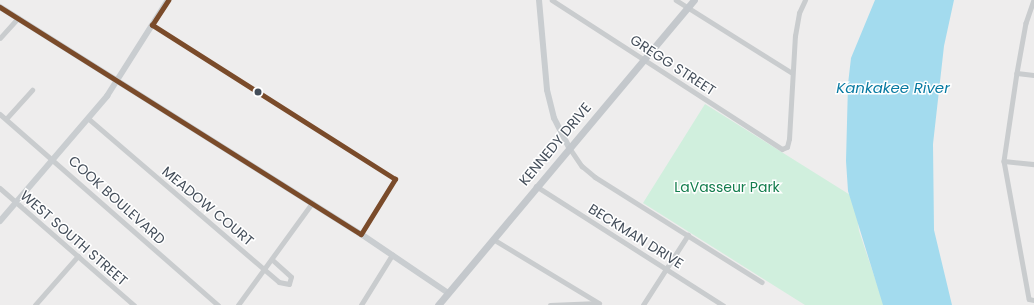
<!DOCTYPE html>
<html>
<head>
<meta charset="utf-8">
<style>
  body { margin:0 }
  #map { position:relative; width:1034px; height:305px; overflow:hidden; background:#eeeded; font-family:Poppins,sans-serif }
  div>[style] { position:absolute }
  .green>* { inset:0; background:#d0efdd }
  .water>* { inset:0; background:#a3dbee }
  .street>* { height:4.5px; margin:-2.25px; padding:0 2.25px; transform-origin:2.25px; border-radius:2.25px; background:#c9ccce }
  .secondary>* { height:6px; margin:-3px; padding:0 3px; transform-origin:3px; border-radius:3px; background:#c9cdd0 }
  .primary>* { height:7px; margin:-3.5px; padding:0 3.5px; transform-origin:3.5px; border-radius:3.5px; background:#c4c8cc }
  .bus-1>* { height:5px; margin:-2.5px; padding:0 2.5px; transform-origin:2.5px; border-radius:2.5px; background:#7a4b2a }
  .dots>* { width:11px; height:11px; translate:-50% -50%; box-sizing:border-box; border:2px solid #fff; border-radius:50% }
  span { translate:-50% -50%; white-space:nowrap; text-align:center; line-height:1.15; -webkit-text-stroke:3px #fff; paint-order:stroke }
  .street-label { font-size:14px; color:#444e5a }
  .park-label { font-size:14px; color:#137d4d }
  .water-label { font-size:15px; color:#087aa2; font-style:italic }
</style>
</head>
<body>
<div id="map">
  <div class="green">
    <div style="clip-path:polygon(705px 104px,855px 198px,859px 231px,884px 305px,805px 305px,643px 203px)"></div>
  </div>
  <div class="water">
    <div style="clip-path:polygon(875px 0,954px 0,944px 46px,933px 144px,934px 230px,952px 305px,883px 305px,848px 191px,846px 161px,848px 84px,851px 58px)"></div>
  </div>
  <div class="street">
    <div style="left:552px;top:0;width:274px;rotate:32.9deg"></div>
    <div style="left:782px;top:149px;width:5px;rotate:-22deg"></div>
    <div style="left:787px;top:147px;width:8px;rotate:-76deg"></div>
    <div style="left:789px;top:139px;width:103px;rotate:-86.7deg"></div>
    <div style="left:795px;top:36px;width:23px;rotate:-80deg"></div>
    <div style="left:799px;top:13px;width:14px;rotate:-65deg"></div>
    <div style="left:676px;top:0;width:136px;rotate:32.1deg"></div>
    <div style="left:1034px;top:0;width:24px;rotate:109deg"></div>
    <div style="left:1026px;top:23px;width:51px;rotate:100.2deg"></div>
    <div style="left:1017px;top:73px;width:89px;rotate:98.4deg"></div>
    <div style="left:1004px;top:161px;width:140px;rotate:79.7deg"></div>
    <div style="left:1029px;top:299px;width:5px;rotate:11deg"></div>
    <div style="left:0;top:38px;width:27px;rotate:-48deg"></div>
    <div style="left:1017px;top:73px;width:17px;rotate:7deg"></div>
    <div style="left:0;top:114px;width:290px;rotate:41.2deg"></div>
    <div style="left:6px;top:119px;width:39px;rotate:-48deg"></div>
    <div style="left:89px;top:119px;width:250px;rotate:40.6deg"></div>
    <div style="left:279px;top:282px;width:10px;rotate:11deg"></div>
    <div style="left:289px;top:284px;width:7px;rotate:-74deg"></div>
    <div style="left:291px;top:277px;width:25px;rotate:-138deg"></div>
    <div style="left:569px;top:147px;width:23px;rotate:56deg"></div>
    <div style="left:582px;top:166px;width:17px;rotate:40deg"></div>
    <div style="left:595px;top:177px;width:197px;rotate:32.2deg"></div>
    <div style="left:1004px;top:161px;width:30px;rotate:6deg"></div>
    <div style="left:536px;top:186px;width:222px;rotate:32.5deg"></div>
    <div style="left:0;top:188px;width:178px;rotate:41.1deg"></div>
    <div style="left:493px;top:239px;width:124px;rotate:31.1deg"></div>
    <div style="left:35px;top:305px;width:65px;rotate:-48.7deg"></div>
    <div style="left:238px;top:305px;width:126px;rotate:-54deg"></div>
    <div style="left:361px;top:305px;width:59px;rotate:-58.2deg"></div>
    <div style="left:550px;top:305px;width:48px;rotate:-2.4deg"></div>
    <div style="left:643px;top:305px;width:83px;rotate:-57.3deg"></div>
  </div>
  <div class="secondary">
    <div style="left:539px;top:0;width:90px;rotate:84.9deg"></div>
    <div style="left:547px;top:90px;width:29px;rotate:76deg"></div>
    <div style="left:554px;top:118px;width:33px;rotate:63deg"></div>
    <div style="left:0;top:7px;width:426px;rotate:32.2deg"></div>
    <div style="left:361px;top:234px;width:105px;rotate:34.1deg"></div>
    <div style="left:0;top:221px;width:165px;rotate:-49.4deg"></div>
    <div style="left:107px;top:96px;width:114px;rotate:-57.6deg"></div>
  </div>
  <div class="primary">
    <div style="left:438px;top:305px;width:398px;rotate:-50deg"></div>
  </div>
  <div class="bus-1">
    <div style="left:0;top:7px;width:426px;rotate:32.2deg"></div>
    <div style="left:361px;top:234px;width:65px;rotate:-58.3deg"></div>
    <div style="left:395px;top:179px;width:288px;rotate:-147.6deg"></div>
    <div style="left:152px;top:25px;width:30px;rotate:-57deg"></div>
  </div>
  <div class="dots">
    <div style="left:258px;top:92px;background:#444e5a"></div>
  </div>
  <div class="street-label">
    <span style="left:673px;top:65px;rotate:33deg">GREGG STREET</span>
    <span style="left:555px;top:144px;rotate:-50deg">KENNEDY DRIVE</span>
    <span style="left:117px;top:200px;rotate:42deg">COOK BOULEVARD</span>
    <span style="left:208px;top:206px;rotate:40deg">MEADOW COURT</span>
    <span style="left:636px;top:236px;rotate:32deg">BECKMAN DRIVE</span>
    <span style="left:74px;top:238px;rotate:41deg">WEST SOUTH STREET</span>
  </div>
  <div class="park-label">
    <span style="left:727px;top:187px">LaVasseur Park</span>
  </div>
  <div class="water-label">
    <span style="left:893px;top:88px">Kankakee River</span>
  </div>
</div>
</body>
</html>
